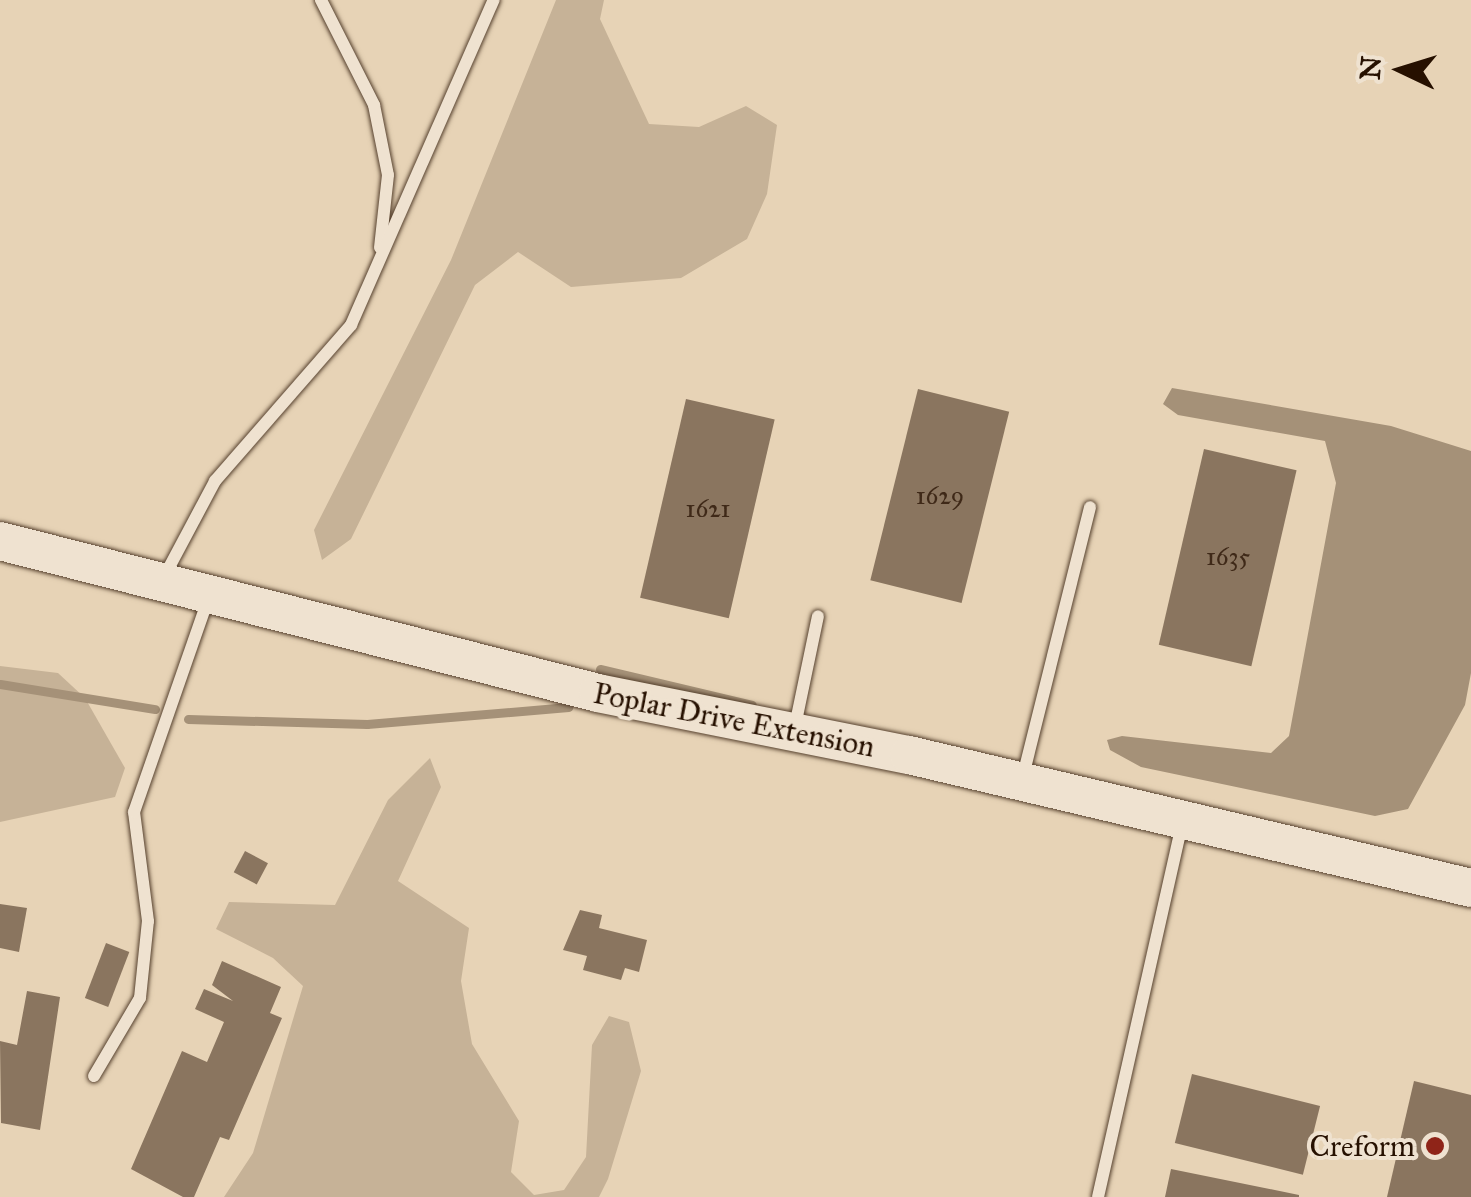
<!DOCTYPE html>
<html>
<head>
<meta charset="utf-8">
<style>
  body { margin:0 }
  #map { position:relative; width:1471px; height:1197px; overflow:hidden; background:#e7d3b6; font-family:"IM FELL Great Primer",serif }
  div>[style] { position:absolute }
  .green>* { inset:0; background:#c6b297 }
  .water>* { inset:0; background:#a59178 }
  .stream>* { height:9px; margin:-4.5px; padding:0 4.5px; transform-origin:4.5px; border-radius:4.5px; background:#a59178 }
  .building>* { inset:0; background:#8a755f; transform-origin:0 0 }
  .roads { filter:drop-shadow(0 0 2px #56412e) drop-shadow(0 0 2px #56412e) }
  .lane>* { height:12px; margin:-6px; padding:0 6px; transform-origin:6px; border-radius:6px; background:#efe2d0 }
  .secondary>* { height:38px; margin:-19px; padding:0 19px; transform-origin:19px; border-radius:19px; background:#efe2d0 }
  .dots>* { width:28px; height:28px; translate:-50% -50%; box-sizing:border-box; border:5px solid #efe2d0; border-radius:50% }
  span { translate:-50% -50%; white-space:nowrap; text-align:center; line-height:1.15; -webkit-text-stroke:8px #efe2d0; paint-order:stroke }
  .number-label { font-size:25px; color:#3f2918 }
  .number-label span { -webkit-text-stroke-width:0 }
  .street-label { font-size:30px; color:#261000 }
  .poi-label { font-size:30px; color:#261000 }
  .right { translate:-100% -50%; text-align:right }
  .north { position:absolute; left:1351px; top:20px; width:100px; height:100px; -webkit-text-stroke:8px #efe2d0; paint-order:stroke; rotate:274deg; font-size:28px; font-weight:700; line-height:40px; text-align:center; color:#261000 }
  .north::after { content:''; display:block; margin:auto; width:35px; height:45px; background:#261000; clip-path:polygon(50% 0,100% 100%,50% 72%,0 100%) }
</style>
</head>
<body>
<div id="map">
  <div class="green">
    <div style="clip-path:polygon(556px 0,604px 0,600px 19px,649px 124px,699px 127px,746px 106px,777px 125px,767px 194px,747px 239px,681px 278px,571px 287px,518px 252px,475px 285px,351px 539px,322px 560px,314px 530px,451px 260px)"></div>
    <div style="clip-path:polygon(0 666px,58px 673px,85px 698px,125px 768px,115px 797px,0 822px)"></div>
    <div style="clip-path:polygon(430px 758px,441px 787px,398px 881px,469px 928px,461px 981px,472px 1044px,519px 1121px,511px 1172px,534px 1195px,564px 1190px,586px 1157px,592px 1045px,609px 1016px,629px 1022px,641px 1071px,608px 1179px,599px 1197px,224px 1197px,253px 1153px,303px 986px,273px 958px,216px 929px,229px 902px,335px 905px,388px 800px)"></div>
  </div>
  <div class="water">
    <div style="clip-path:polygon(1172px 388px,1391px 426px,1471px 451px,1471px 673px,1465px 705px,1408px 809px,1375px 816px,1141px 767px,1110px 750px,1107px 740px,1122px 736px,1271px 753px,1289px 736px,1336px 483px,1325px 441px,1178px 415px,1163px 404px)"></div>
  </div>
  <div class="stream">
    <div style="left:600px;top:669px;width:156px;rotate:13.3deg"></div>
    <div style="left:0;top:684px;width:157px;rotate:9.2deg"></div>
    <div style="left:188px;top:719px;width:179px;rotate:1.6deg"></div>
    <div style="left:367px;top:724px;width:202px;rotate:-4.8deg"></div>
  </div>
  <div class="building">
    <div style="left:918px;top:389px;width:94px;height:197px;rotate:14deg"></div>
    <div style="left:686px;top:399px;width:91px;height:204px;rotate:13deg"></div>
    <div style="left:1204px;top:449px;width:95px;height:201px;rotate:13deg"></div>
    <div style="left:245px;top:851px;width:26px;height:24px;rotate:28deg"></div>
    <div style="clip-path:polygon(0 904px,27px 908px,19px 952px,0 948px)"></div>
    <div style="clip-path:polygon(580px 910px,602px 915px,599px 928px,647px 940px,639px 972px,625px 968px,621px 980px,583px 970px,587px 956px,563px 950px)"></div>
    <div style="left:106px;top:943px;width:25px;height:59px;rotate:21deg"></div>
    <div style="clip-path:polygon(222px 961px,281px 987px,270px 1013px,282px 1018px,229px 1140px,220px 1137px,194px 1197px,183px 1197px,131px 1169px,182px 1051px,207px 1062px,224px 1022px,195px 1009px,204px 989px,233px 1001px,212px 985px)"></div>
    <div style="clip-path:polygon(27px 991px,60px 997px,40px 1130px,1px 1123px,0 1041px,17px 1045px)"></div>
    <div style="left:1192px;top:1074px;width:132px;height:71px;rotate:14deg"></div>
    <div style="clip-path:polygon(1414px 1081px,1471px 1095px,1471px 1197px,1387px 1197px)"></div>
    <div style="clip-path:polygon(1171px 1169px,1299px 1195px,1299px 1197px,1165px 1197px)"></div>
  </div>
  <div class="roads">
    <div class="lane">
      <div style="left:321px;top:0;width:118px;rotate:63.2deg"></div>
      <div style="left:374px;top:105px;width:71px;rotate:78.7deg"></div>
      <div style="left:388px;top:175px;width:73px;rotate:96.3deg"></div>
      <div style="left:164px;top:577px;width:109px;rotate:-62deg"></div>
      <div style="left:215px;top:481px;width:207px;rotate:-48.9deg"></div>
      <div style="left:351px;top:325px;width:355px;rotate:-66.3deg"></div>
      <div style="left:795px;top:726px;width:112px;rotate:-78.2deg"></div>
      <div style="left:1023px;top:776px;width:277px;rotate:-76deg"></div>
      <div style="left:94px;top:1076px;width:91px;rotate:-59.5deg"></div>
      <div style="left:140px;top:998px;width:77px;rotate:-84.1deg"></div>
      <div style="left:148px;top:921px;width:110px;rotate:-97.3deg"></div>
      <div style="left:134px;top:812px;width:225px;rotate:-70.8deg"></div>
      <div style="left:1098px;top:1197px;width:382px;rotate:-77.3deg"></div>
    </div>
    <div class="secondary">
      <div style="left:0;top:541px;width:617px;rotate:14.26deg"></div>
      <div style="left:598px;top:693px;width:317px;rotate:11.3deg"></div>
      <div style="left:909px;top:755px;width:578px;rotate:13.31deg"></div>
    </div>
  </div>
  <div class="dots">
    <div style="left:1435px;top:1146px;background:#8f2418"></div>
  </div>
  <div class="number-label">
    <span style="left:940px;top:496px">1629</span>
    <span style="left:708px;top:509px">1621</span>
    <span style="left:1228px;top:557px">1635</span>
  </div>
  <div class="street-label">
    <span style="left:734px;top:720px;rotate:11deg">Poplar Drive Extension</span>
  </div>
  <div class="poi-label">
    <span class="right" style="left:1415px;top:1146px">Creform</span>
  </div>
  <div class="north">N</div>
</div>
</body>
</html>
